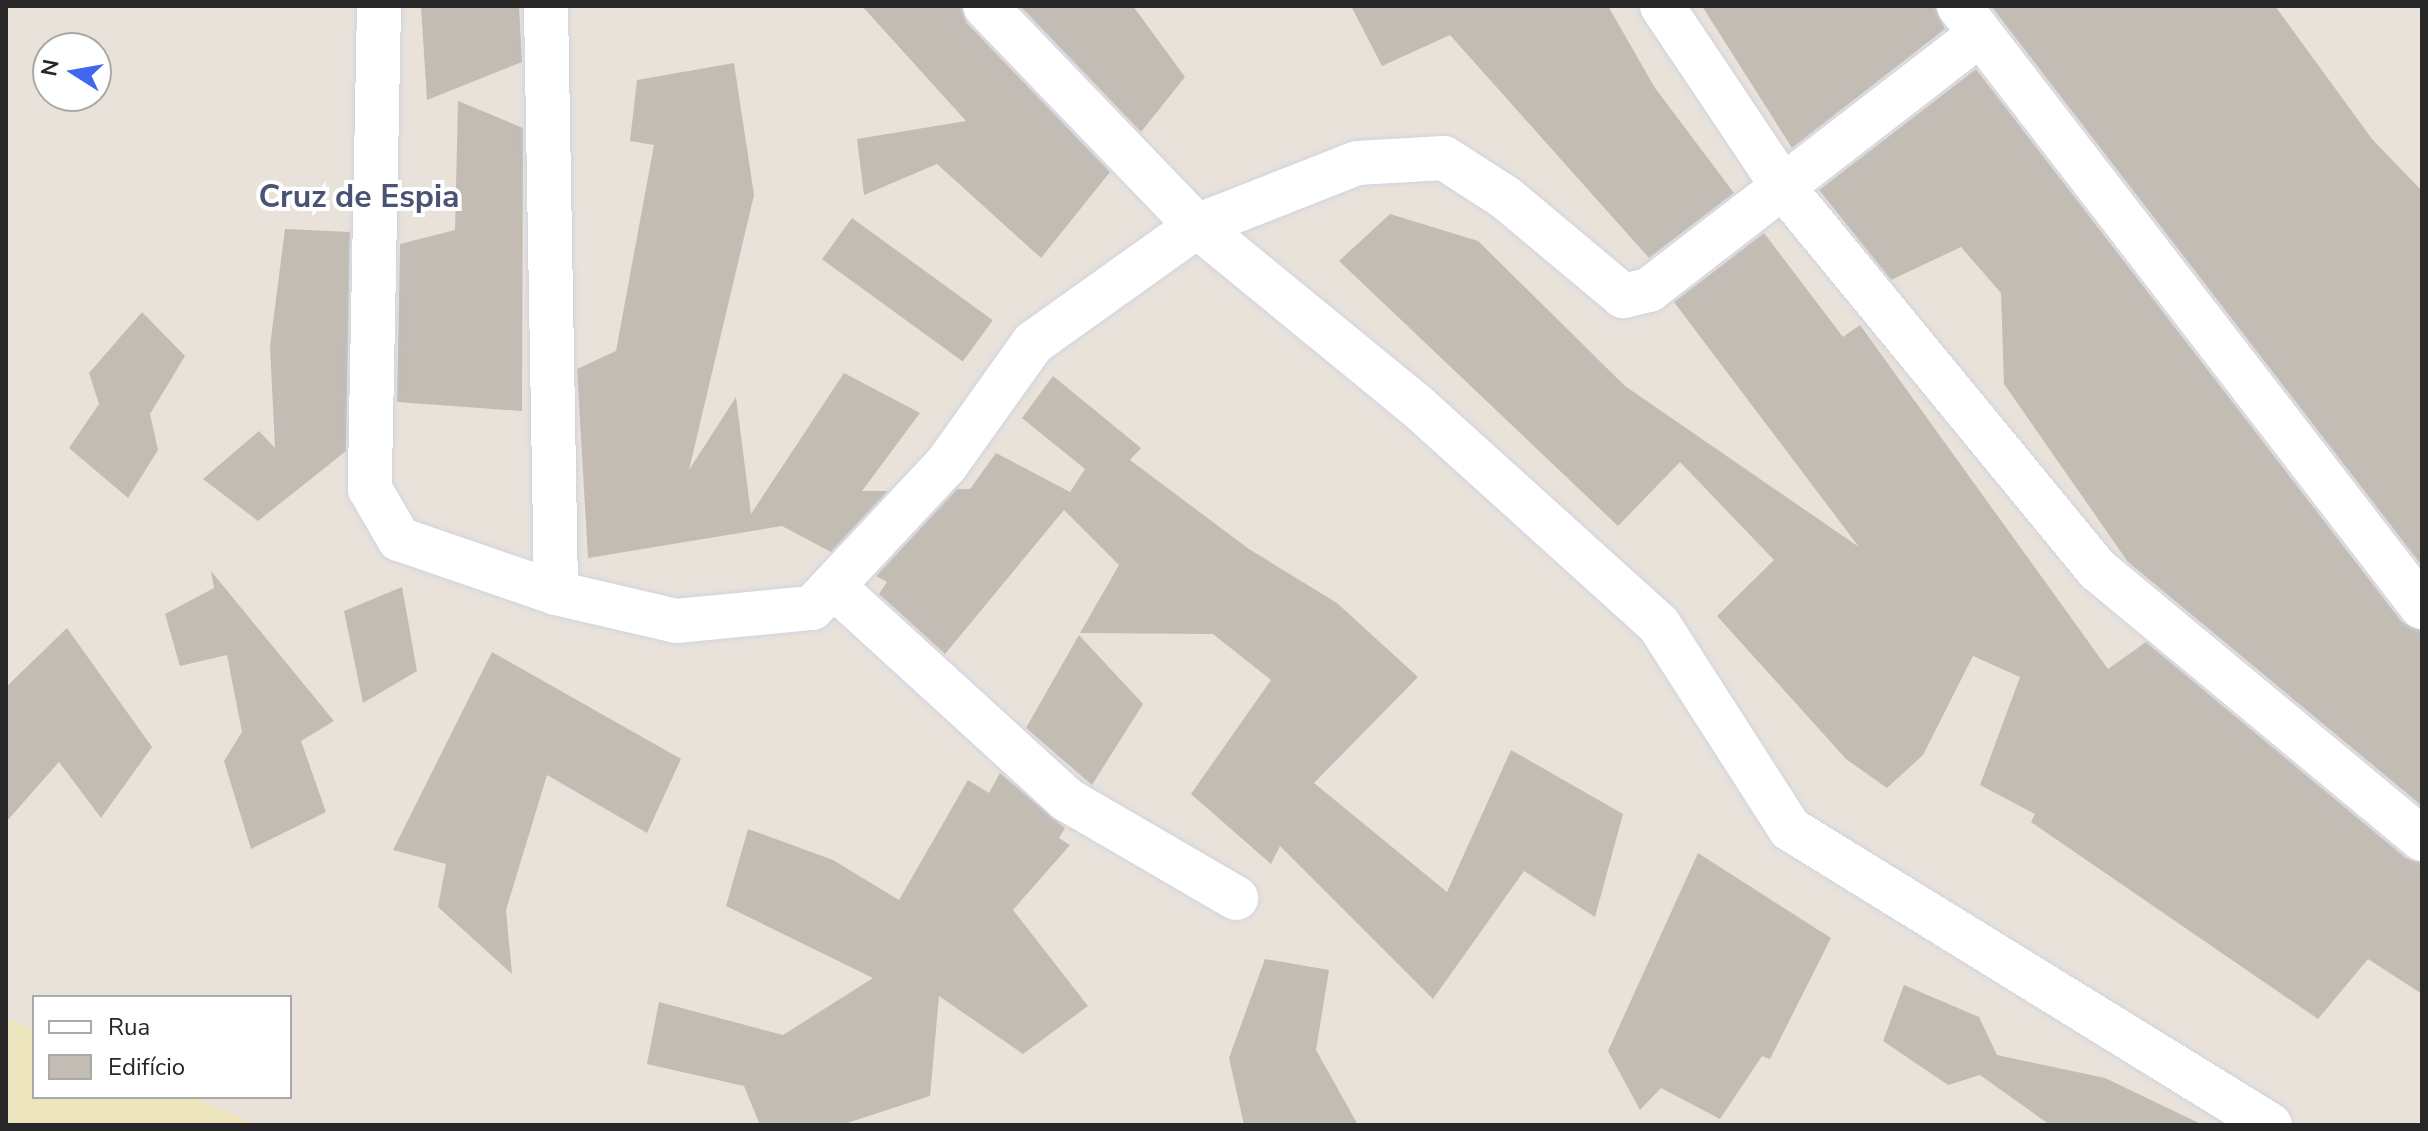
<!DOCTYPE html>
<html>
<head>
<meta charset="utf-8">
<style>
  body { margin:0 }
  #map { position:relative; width:2428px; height:1131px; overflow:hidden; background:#e9e2da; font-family:"Nunito Sans",sans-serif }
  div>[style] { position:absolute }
  .sand>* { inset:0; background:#ede5bd }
  .building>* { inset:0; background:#c2bcb5; transform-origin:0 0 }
  .roads { filter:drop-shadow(0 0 2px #cfd3e0) drop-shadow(0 0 2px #cfd3e0) }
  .minor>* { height:44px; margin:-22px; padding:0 22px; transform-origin:22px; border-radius:22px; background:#fff }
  span { translate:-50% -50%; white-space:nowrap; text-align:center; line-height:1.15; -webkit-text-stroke:8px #fff; paint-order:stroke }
  .district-label { font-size:32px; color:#4b5375; font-weight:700 }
  .frame { position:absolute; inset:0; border:8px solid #272727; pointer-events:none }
  .legend { position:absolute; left:32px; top:995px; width:260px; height:104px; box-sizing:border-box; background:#fff; border:2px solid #a9a9a9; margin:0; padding:10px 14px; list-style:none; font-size:24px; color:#272727 }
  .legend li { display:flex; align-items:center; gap:16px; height:40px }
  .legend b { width:40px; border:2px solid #a9a9a9 }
  .north { position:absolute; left:32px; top:32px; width:80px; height:80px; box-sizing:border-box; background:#fff; border:2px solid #a9a9a9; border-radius:50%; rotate:281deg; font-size:22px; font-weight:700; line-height:32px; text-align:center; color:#272727 }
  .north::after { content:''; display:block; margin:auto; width:28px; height:36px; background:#4166ef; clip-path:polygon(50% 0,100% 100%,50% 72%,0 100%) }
</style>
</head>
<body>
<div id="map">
  <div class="sand">
    <div style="clip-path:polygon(6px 1017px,34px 1029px,34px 1097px,193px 1097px,258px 1125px,6px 1125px)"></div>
  </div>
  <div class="building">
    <div style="clip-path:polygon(421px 6px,519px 6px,522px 62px,427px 100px)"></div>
    <div style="clip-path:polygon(862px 6px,961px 6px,967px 23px,1110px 172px,1041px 258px,937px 164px,864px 195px,857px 139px,966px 121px)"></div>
    <div style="clip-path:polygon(1020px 6px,1133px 6px,1185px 77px,1141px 132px)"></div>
    <div style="clip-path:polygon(1351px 6px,1608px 6px,1655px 88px,1734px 193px,1649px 258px,1450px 35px,1382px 66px)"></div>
    <div style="clip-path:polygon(1702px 6px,1935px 6px,1945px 29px,1792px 148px)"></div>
    <div style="clip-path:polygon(1991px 6px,2275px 6px,2372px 139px,2422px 191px,2422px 566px)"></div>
    <div style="clip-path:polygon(734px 63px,754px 195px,689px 470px,736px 397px,751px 514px,844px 373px,920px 413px,862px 491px,888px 491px,831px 552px,782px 526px,588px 558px,577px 369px,616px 351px,654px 145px,630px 141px,637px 80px)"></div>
    <div style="clip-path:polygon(1976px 69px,2402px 622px,2422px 631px,2422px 806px,2128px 562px,2004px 384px,2001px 293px,1961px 247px,1891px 280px,1819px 190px)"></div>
    <div style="clip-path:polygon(458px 101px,523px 128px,522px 411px,397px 402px,400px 244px,455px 230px)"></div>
    <div style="clip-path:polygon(1390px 214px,1478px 241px,1625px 386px,1859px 547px,1674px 302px,1764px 233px,1843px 337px,1860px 325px,2108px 669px,2146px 642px,2406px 858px,2422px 863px,2422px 994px,2368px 959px,2318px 1019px,2031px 822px,2035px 814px,1980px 785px,2020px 677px,1973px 656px,1923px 755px,1887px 788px,1846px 759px,1717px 616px,1774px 560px,1680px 462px,1618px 526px,1339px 261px)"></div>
    <div style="left:852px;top:218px;width:174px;height:51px;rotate:36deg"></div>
    <div style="clip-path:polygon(285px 229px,350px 232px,346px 451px,258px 521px,203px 479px,259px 431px,275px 448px,270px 346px)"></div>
    <div style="clip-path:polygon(142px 312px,185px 356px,150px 414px,158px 450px,128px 498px,69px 448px,99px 404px,89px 373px)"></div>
    <div style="clip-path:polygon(1053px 376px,1141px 448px,1130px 460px,1249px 549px,1337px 603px,1418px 677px,1314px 783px,1447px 892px,1511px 750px,1623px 814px,1595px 917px,1524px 871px,1433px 999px,1280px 846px,1271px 864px,1191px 794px,1271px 680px,1213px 634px,1080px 633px,1119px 565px,1064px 510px,945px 654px,879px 594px,887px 582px,876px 576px,957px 489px,970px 489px,996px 453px,1070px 492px,1085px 469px,1022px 418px)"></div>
    <div style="clip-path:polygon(211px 571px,334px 721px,301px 741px,326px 812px,251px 849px,224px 761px,242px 732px,227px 655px,180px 666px,165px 614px,214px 588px)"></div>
    <div style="clip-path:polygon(402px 587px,417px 671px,363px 703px,344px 611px)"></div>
    <div style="clip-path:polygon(67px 628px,152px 747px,101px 818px,59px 762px,6px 822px,6px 687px)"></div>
    <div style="clip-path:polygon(1079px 635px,1143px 704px,1092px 785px,1026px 728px)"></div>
    <div style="clip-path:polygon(492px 652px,681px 759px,647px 833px,547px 775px,506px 910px,512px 974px,438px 907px,446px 864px,393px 850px)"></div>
    <div style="clip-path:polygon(1000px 773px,1065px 828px,1059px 838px,1070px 845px,1013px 910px,1088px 1006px,1023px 1054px,939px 996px,930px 1096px,841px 1125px,760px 1125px,744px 1086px,647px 1064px,659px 1002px,783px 1035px,873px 978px,726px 906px,748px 829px,833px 860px,899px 900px,968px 780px,989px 793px)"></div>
    <div style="clip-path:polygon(1698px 853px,1831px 938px,1770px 1059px,1762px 1056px,1720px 1119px,1661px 1088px,1640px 1110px,1608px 1051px)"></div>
    <div style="clip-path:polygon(1265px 959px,1329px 970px,1316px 1050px,1358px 1125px,1244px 1125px,1229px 1058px)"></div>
    <div style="clip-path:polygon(1904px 985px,1979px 1017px,1997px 1055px,2105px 1078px,2203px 1125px,2050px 1125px,1980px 1075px,1948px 1085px,1883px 1041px)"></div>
  </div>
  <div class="roads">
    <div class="minor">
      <div style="left:379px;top:6px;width:483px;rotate:91.1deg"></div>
      <div style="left:370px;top:489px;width:58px;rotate:59.9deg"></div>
      <div style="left:399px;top:539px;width:166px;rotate:19deg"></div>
      <div style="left:556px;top:593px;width:123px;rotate:13.1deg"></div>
      <div style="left:676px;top:621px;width:137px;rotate:-5.5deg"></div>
      <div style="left:812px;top:608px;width:196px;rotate:-46.9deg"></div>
      <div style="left:946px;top:465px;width:150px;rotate:-54.5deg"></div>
      <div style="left:1033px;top:343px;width:201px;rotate:-35.5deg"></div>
      <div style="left:1197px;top:226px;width:284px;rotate:39.3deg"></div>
      <div style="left:1417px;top:406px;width:326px;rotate:42.1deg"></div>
      <div style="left:1659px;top:625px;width:242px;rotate:57.3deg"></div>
      <div style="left:1790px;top:829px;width:564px;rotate:31.66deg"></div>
      <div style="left:546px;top:6px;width:587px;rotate:89.02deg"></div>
      <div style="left:985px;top:6px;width:306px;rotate:46.1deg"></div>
      <div style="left:1197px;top:226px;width:172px;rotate:-21.5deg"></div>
      <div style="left:1357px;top:163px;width:87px;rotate:-3.3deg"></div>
      <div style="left:1444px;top:158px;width:74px;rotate:32.8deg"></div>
      <div style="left:1506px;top:198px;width:153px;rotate:39.9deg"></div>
      <div style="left:1623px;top:296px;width:27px;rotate:-13deg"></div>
      <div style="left:1649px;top:290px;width:418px;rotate:-37.7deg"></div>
      <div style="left:1662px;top:6px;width:218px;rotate:56.2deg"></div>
      <div style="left:1783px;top:187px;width:496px;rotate:50.6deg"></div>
      <div style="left:2098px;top:570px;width:421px;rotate:39.7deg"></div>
      <div style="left:1959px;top:6px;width:759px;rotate:52.39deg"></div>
      <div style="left:833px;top:586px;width:316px;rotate:42.4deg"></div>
      <div style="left:1066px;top:799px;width:197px;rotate:30.2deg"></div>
    </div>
  </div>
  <div class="district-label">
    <span style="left:359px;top:197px">Cruz de Espia</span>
  </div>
  <div class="frame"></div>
  <ul class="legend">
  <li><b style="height:10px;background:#fff"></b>Rua</li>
  <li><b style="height:22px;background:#c2bcb5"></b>Edifício</li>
  </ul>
  <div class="north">N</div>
</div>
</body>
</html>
